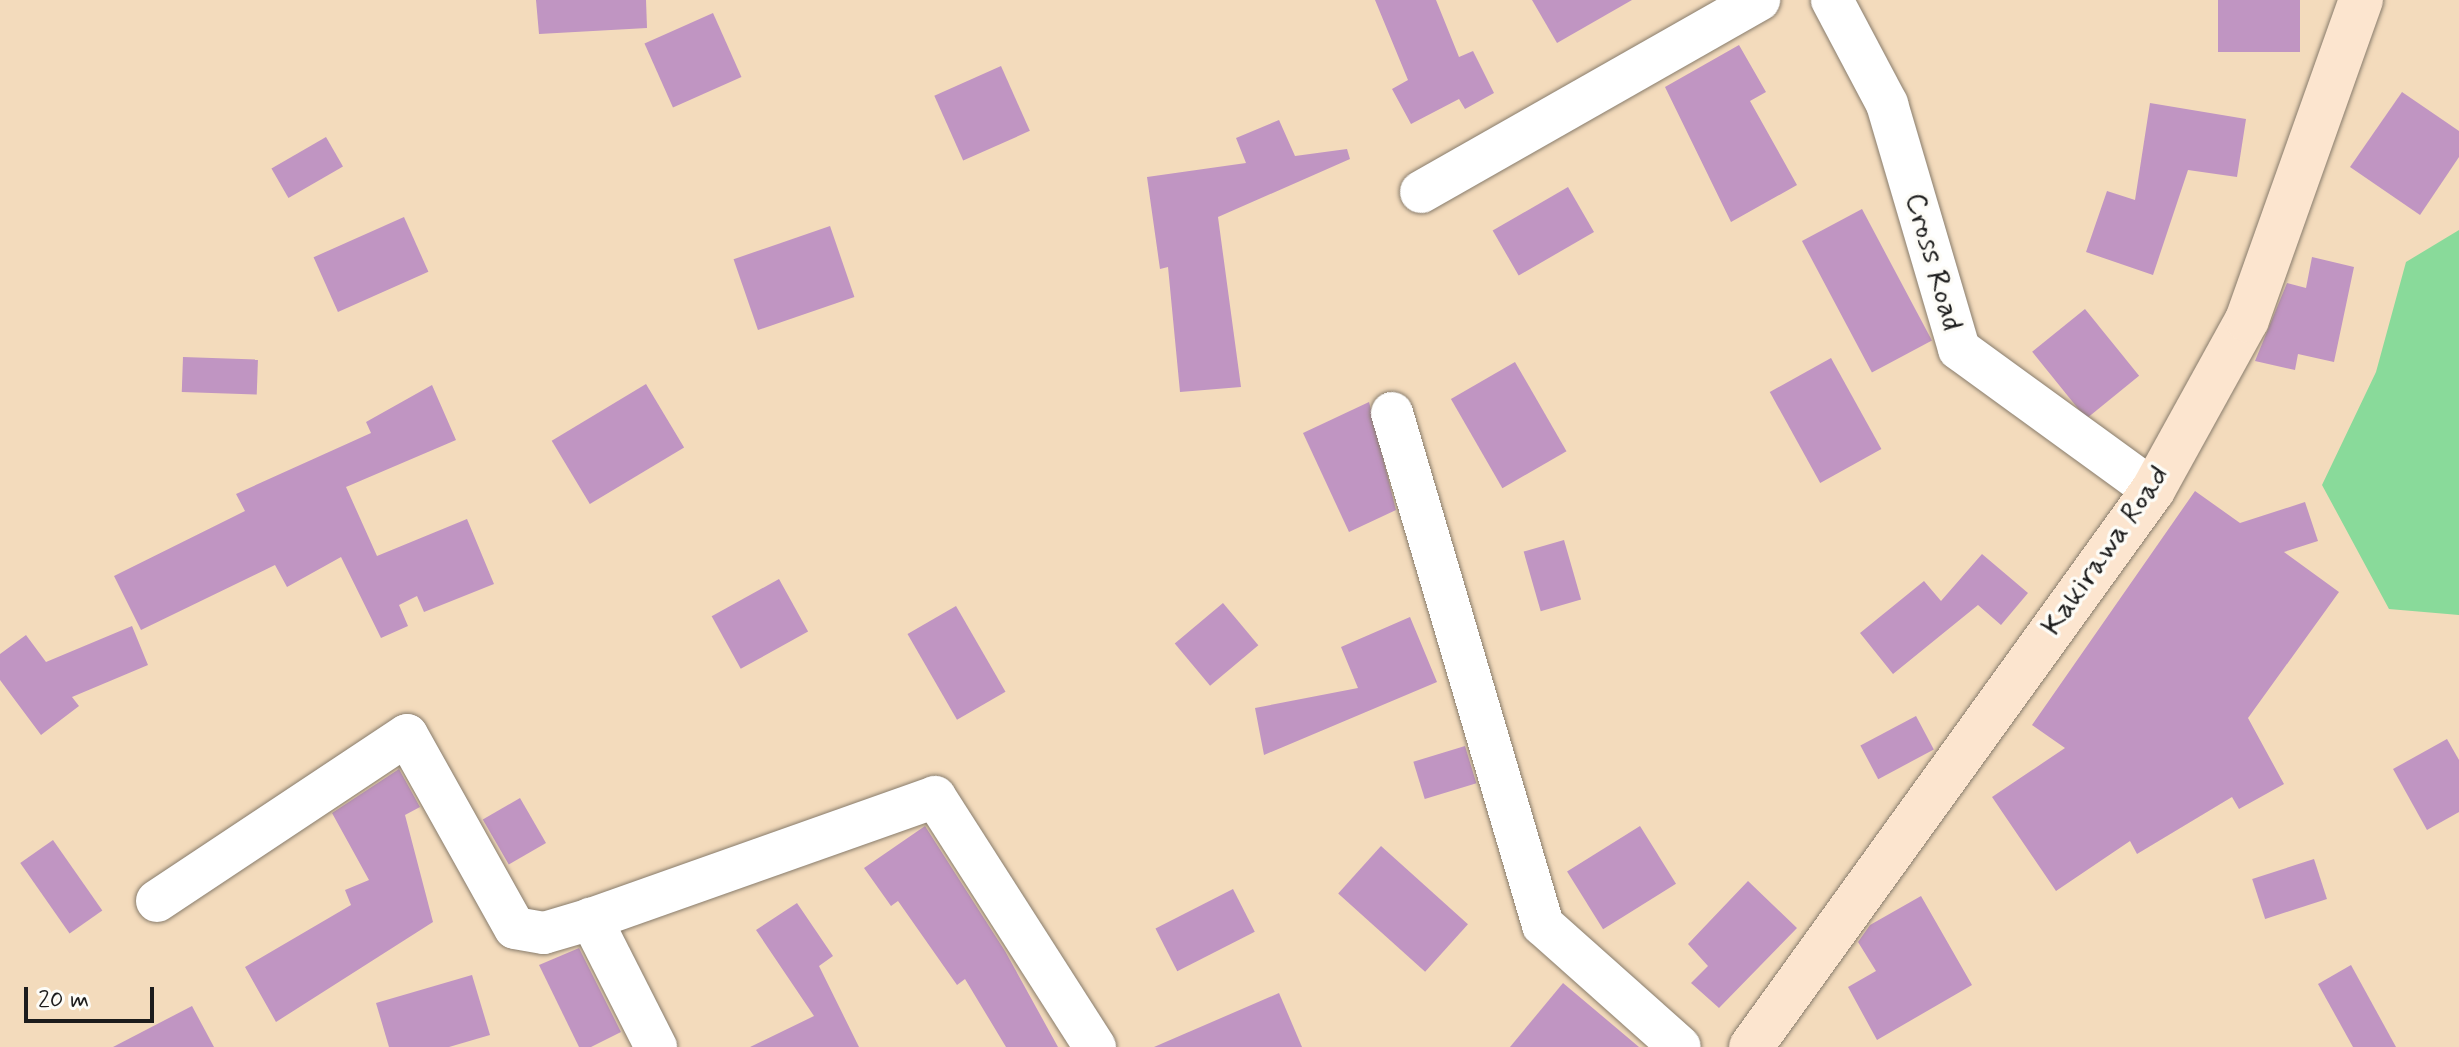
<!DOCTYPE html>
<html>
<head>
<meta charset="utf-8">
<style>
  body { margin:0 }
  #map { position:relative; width:2459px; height:1047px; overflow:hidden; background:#f3dbbc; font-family:Mynerve,sans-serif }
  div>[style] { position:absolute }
  .green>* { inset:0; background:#89da9a }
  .building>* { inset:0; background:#c095c2; transform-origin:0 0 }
  .roads { filter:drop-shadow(0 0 2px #887c6c) drop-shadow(0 0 2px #887c6c) }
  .street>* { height:42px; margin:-21px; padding:0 21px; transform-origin:21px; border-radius:21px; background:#fff }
  .secondary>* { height:44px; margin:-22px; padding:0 22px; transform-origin:22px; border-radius:22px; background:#fce5cf }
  span { translate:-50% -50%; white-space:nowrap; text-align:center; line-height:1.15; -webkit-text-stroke:7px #fdfcf7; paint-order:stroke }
  .street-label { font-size:30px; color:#1c1c1c }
  .scale { position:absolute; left:24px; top:987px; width:130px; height:36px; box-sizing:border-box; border:4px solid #1c1c1c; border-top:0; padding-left:10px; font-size:24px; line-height:28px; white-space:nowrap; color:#1c1c1c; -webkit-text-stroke:6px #fdfcf7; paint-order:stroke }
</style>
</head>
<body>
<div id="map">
  <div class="green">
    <div style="clip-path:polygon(2459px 230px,2459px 615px,2389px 609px,2322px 485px,2376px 372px,2406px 262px)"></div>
  </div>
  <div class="building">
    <div style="clip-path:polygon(536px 0,646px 0,647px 28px,539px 34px)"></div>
    <div style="clip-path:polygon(1375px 0,1436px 0,1459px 57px,1473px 51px,1494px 93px,1465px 109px,1459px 99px,1411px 124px,1392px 89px,1408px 80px)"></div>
    <div style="clip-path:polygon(1532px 0,1632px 0,1557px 43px)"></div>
    <div style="left:2218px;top:0;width:82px;height:52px"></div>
    <div style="left:713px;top:13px;width:70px;height:75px;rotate:66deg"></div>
    <div style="clip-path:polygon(1739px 45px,1766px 92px,1750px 101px,1797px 185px,1731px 222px,1665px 87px)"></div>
    <div style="left:1001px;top:66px;width:71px;height:73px;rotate:66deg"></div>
    <div style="clip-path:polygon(2402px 92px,2459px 131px,2459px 157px,2420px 215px,2350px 167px)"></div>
    <div style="clip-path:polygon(2150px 103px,2246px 119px,2237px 177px,2188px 170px,2153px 275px,2086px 252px,2107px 191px,2135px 200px)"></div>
    <div style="clip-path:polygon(1279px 120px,1295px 156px,1347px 149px,1350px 159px,1218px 217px,1241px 387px,1180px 392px,1168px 267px,1160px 269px,1147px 177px,1246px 163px,1236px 138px)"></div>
    <div style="left:326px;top:137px;width:34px;height:63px;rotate:60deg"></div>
    <div style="left:1568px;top:187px;width:52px;height:87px;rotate:60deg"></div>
    <div style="left:1862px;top:209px;width:149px;height:68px;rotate:62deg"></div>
    <div style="left:404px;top:217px;width:60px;height:99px;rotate:66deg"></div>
    <div style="left:830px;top:226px;width:75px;height:102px;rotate:71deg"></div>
    <div style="clip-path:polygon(2312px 257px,2354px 267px,2334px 362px,2298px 354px,2295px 370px,2255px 361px,2287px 283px,2306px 288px)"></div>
    <div style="left:2085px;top:309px;width:86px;height:68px;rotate:51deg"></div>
    <div style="left:183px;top:357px;width:75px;height:35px;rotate:2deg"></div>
    <div style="left:1831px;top:358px;width:104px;height:70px;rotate:61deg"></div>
    <div style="left:1515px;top:362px;width:103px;height:74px;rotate:60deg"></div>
    <div style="left:646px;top:384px;width:74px;height:110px;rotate:59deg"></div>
    <div style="clip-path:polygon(432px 385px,456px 440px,346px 487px,377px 556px,467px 519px,494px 584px,424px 612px,417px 596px,399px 605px,408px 626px,381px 638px,341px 557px,287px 587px,275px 565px,141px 630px,114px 576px,245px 511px,236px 494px,371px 433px,366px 422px)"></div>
    <div style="clip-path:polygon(1369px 402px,1396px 510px,1349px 532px,1303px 433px)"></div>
    <div style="clip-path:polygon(2195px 491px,2240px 523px,2305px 502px,2318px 541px,2284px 552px,2339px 592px,2248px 718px,2284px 784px,2239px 809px,2232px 797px,2137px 854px,2130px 841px,2056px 891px,1992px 797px,2065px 748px,2032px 725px)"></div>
    <div style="left:1564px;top:540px;width:62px;height:42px;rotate:74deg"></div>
    <div style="clip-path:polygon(1982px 554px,2028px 593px,2001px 625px,1978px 605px,1893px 674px,1860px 633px,1924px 581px,1941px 601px)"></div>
    <div style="left:779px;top:579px;width:60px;height:77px;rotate:61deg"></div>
    <div style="left:1223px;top:603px;width:55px;height:63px;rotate:50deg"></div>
    <div style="left:956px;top:606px;width:99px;height:56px;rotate:60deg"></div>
    <div style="clip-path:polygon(1410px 617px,1437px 682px,1264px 755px,1255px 708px,1358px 688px,1341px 647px)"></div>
    <div style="clip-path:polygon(132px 626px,148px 665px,72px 697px,79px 706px,41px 735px,0 680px,0 654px,26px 635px,46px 662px)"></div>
    <div style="left:1916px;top:716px;width:38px;height:63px;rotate:62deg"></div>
    <div style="clip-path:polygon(2447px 739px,2459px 760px,2459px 812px,2427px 830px,2393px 769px)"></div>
    <div style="left:1465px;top:746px;width:39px;height:54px;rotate:73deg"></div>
    <div style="clip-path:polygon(399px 769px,420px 807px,405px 815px,433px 922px,276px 1022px,245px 967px,351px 905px,345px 890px,369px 880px,332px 813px)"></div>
    <div style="left:520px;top:798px;width:52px;height:43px;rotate:60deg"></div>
    <div style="clip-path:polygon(925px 826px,1005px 951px,1058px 1047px,1006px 1047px,965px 979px,957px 985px,898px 901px,891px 906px,864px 868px)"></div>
    <div style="left:1640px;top:826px;width:68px;height:86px;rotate:58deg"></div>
    <div style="left:53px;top:840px;width:86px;height:40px;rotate:55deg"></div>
    <div style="left:1381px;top:846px;width:117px;height:64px;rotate:42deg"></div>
    <div style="left:2314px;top:859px;width:42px;height:65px;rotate:72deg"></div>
    <div style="clip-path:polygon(1748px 881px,1797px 928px,1719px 1008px,1691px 983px,1708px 966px,1688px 944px)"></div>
    <div style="left:1233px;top:889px;width:48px;height:87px;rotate:63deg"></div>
    <div style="clip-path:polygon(1921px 896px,1972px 985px,1877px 1040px,1848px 987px,1876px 971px,1858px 942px,1870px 925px)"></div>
    <div style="clip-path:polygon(797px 903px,833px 956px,819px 966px,859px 1047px,750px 1047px,814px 1016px,756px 930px)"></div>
    <div style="clip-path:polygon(579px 948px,621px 1032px,591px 1047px,579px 1047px,539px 965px)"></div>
    <div style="clip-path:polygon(2351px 965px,2396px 1047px,2353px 1047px,2318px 984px)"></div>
    <div style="clip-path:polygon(472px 975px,490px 1035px,449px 1047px,389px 1047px,376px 1003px)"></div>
    <div style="clip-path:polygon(1563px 983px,1639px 1047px,1510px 1047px)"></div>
    <div style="clip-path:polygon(1279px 993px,1302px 1047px,1154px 1047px)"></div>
    <div style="clip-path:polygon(192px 1006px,214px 1047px,113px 1047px)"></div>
  </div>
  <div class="roads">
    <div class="street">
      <div style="left:1832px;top:0;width:118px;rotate:62.1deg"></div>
      <div style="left:1887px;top:104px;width:255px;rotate:73.6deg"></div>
      <div style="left:1959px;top:349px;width:240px;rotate:36deg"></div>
      <div style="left:1421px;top:192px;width:389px;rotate:-29.6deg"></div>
      <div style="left:1392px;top:413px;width:534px;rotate:73.57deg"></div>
      <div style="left:1543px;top:925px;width:183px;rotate:41.7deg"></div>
      <div style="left:157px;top:901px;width:300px;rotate:-33.6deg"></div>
      <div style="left:407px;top:735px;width:221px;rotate:60.8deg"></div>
      <div style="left:515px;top:928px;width:29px;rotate:10deg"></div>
      <div style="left:544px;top:933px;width:49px;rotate:-16.6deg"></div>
      <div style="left:656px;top:1047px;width:144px;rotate:-116.9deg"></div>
      <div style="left:591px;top:919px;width:365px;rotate:-19.5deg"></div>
      <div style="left:935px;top:797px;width:297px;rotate:57.4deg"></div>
    </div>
    <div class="secondary">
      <div style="left:1751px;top:1047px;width:687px;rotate:-54.18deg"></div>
      <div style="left:2153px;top:490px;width:194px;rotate:-61.1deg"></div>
      <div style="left:2247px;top:320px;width:340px;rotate:-70.4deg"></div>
    </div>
  </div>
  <div class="street-label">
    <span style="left:1933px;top:262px;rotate:74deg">Cross Road</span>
    <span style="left:2106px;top:551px;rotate:-55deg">Kakirawa Road</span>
  </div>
  <div class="scale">20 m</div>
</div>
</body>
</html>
